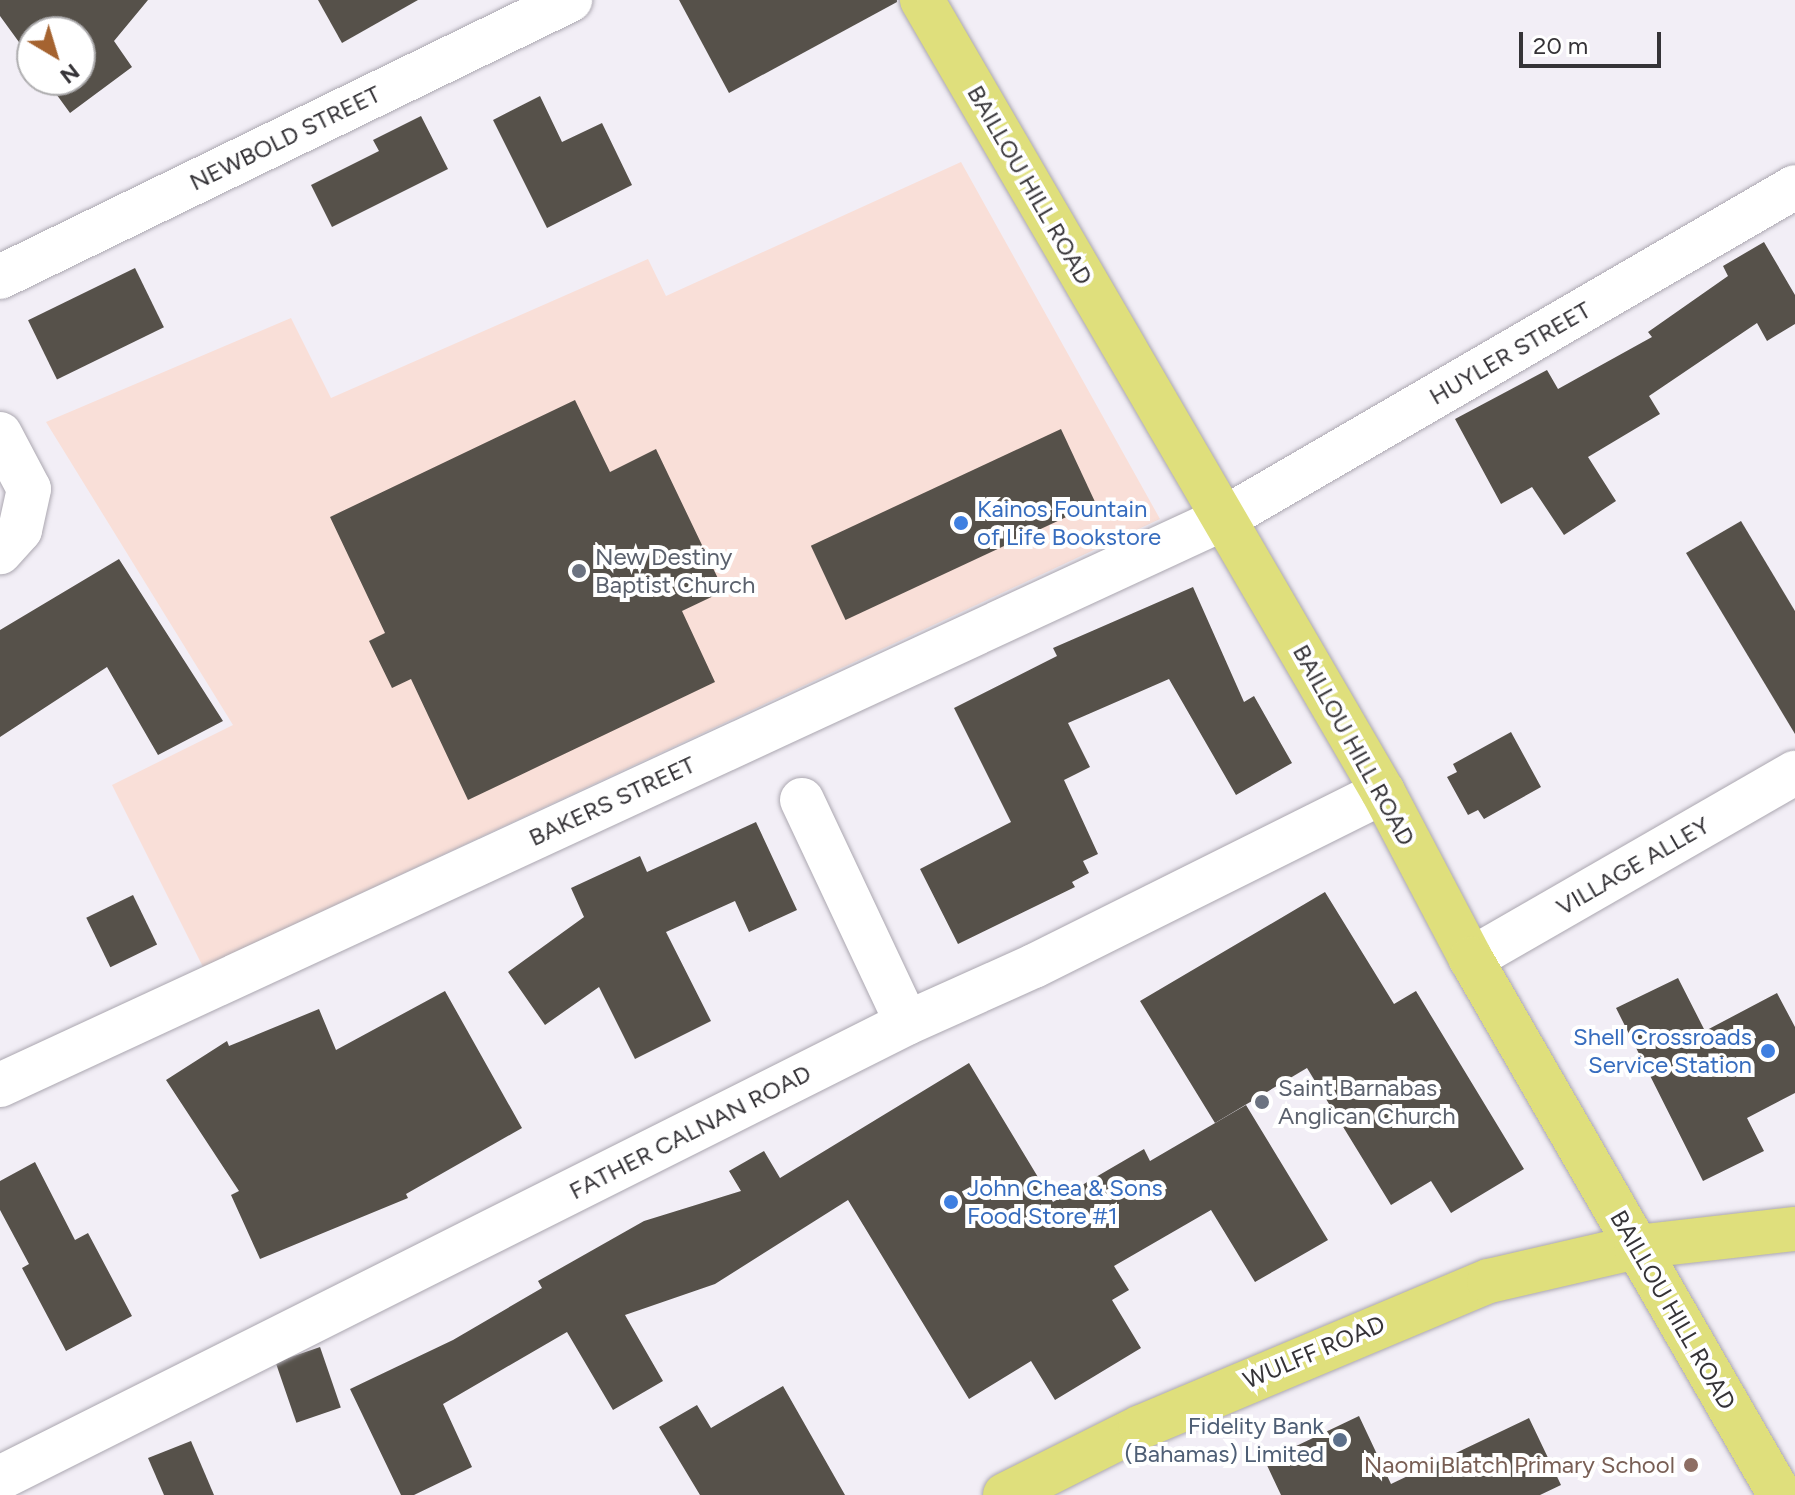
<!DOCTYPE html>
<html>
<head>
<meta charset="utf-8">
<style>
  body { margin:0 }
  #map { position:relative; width:1795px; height:1495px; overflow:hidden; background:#f2eef6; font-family:Figtree,sans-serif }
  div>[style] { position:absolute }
  .commercial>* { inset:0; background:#f9dfd8 }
  .building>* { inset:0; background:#56514a; transform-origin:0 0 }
  .roads { filter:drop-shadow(0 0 2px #aba7b0) drop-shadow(0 0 2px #aba7b0) }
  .minor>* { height:44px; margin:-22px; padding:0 22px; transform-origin:22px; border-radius:22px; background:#fff }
  .major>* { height:44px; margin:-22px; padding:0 22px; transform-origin:22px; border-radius:22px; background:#dfdf7c }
  .dots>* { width:22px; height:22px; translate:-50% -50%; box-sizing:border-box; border:4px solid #fff; border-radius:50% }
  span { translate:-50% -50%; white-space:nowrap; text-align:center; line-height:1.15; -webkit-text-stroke:8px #fff; paint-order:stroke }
  .street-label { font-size:24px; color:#353337 }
  .shop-label { font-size:24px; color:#366cbe }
  .left { translate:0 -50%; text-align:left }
  .right { translate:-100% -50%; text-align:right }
  .worship-label { font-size:24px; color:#5b616d }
  .service-label { font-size:24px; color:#4e5e75 }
  .education-label { font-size:24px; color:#785e54 }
  .north { position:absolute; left:16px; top:16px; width:80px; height:80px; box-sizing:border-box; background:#fff; border:2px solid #aeadaf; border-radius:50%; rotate:142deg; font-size:22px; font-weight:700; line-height:32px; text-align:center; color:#353337 }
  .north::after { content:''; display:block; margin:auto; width:28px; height:36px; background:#a56330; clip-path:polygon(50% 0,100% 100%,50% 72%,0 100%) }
  .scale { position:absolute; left:1519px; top:32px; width:142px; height:36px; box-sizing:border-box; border:4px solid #353337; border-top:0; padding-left:10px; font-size:24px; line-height:28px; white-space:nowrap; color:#353337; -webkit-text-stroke:6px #fff; paint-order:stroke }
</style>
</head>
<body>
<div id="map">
  <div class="commercial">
    <div style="clip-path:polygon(961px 162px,1160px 519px,203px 967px,112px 785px,233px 725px,46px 422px,291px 318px,331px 398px,648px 259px,666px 296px)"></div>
  </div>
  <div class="building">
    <div style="clip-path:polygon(0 0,148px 0,114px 41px,132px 67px,70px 113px,46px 80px,80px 80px,80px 32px,32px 32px,32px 60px,0 16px)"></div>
    <div style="clip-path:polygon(318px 0,418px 0,342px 43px)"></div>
    <div style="clip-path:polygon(679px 0,897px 0,897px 2px,729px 93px)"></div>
    <div style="clip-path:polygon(540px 96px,562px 142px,602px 123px,632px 185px,547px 228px,493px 120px)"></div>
    <div style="clip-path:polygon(421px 116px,448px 169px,332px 227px,311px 185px,379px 151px,373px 140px)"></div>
    <div style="clip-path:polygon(1764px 242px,1795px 295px,1795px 324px,1767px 341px,1757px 323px,1649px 396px,1660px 414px,1588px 457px,1616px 501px,1564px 535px,1532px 487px,1501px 504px,1455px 419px,1547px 370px,1558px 389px,1652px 337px,1648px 332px,1728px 276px,1723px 266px)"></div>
    <div style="left:135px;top:268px;width:66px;height:119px;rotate:64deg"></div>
    <div style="clip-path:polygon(575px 400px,610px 472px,656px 449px,724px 591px,682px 611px,715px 682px,468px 800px,411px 679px,392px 688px,369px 641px,385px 633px,330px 517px)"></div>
    <div style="left:1061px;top:429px;width:82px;height:276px;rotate:65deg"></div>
    <div style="clip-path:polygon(1741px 521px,1795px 611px,1795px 734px,1686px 553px)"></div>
    <div style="clip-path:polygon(119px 559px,223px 721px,158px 755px,107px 667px,0 737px,0 630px)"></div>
    <div style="clip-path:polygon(1193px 587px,1244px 702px,1254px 696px,1292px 763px,1236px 795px,1169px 679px,1068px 723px,1090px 767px,1064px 780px,1098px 854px,1083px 861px,1089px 873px,1072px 882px,1075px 887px,958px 944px,920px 869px,1011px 822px,954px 708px,1057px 656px,1053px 648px)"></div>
    <div style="clip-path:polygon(1511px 732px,1541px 787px,1484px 819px,1478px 810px,1468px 815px,1447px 777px,1457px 772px,1453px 764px)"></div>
    <div style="clip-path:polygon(756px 822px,797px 910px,749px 932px,735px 901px,666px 932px,711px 1021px,635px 1059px,599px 987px,545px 1025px,508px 972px,584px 917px,571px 888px,640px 856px,647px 872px)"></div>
    <div style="clip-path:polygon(1325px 892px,1394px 1004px,1416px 991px,1524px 1169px,1451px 1213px,1431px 1181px,1391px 1205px,1307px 1068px,1215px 1123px,1140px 1001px)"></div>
    <div style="left:133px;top:895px;width:55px;height:52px;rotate:64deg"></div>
    <div style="clip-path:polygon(1678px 978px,1705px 1031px,1777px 993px,1795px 1027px,1795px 1093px,1747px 1118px,1764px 1151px,1703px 1181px,1616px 1008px)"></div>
    <div style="clip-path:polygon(445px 991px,522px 1128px,406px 1194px,408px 1198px,260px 1259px,231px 1195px,239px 1191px,166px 1080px,227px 1041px,229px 1046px,319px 1009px,336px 1050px)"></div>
    <div style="clip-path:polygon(969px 1063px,1053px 1202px,1144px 1149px,1150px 1161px,1246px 1105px,1328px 1240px,1255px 1282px,1211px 1210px,1114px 1266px,1129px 1290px,1112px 1300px,1141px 1348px,1055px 1400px,1031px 1361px,969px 1399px,848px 1200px,715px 1284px,625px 1315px,663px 1381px,613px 1410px,567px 1332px,443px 1404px,472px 1467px,414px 1495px,401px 1495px,350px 1389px,453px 1340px,542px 1288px,538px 1281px,644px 1221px,741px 1191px,729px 1171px,764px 1151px,780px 1178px)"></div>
    <div style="clip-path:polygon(35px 1162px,75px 1240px,88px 1233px,132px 1316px,66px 1351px,22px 1268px,29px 1264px,0 1210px,0 1181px)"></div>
    <div style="left:320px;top:1347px;width:64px;height:47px;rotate:71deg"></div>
    <div style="clip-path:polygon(783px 1386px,845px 1495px,700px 1495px,659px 1427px,697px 1405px,711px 1428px)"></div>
    <div style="clip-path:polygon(1359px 1416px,1391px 1484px,1529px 1418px,1561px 1485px,1540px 1495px,1281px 1495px,1265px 1461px)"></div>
    <div style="clip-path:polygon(191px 1441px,214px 1495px,164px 1495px,148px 1458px)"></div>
  </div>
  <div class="roads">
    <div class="minor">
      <div style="left:0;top:277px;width:634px;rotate:-25.92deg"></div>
      <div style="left:0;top:434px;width:62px;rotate:62.2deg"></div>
      <div style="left:29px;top:489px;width:42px;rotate:102.4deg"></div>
      <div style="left:20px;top:530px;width:30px;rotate:132deg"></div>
      <div style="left:802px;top:800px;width:246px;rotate:64.8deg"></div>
      <div style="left:1471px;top:959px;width:374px;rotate:-29.9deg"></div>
      <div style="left:0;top:1085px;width:1350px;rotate:-24.84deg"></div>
      <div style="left:1225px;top:518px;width:659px;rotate:-30.14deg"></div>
      <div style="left:0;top:1478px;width:1015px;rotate:-26.64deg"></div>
      <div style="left:907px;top:1023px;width:139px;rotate:-24.2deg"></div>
      <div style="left:1034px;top:966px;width:390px;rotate:-26.5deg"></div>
    </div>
    <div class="major">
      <div style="left:922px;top:0;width:916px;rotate:59.8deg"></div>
      <div style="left:1383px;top:792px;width:189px;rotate:62.2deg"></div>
      <div style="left:1471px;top:959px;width:619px;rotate:60.04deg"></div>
      <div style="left:1005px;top:1495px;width:152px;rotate:-26.6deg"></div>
      <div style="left:1141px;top:1427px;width:377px;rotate:-22.8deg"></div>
      <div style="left:1489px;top:1281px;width:151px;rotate:-13deg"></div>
      <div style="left:1636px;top:1247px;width:160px;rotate:-6.5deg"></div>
    </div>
  </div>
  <div class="dots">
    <div style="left:961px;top:523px;background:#3f7fe0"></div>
    <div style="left:579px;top:571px;background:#6b7280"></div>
    <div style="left:1768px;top:1051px;background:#3f7fe0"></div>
    <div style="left:1262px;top:1102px;background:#6b7280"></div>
    <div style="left:951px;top:1202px;background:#3f7fe0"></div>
    <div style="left:1340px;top:1440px;background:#5c6f8a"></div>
    <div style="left:1691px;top:1465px;background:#8d6e63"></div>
  </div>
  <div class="street-label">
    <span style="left:285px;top:138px;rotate:-26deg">NEWBOLD STREET</span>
    <span style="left:1030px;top:185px;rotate:60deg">BAILLOU HILL ROAD</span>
    <span style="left:1510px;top:353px;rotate:-30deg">HUYLER STREET</span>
    <span style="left:1354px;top:745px;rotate:61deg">BAILLOU HILL ROAD</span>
    <span style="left:612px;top:801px;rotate:-25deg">BAKERS STREET</span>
    <span style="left:1633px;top:866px;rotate:-30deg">VILLAGE ALLEY</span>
    <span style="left:690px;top:1132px;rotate:-27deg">FATHER CALNAN ROAD</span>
    <span style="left:1673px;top:1310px;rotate:60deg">BAILLOU HILL ROAD</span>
    <span style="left:1314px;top:1352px;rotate:-23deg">WULFF ROAD</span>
  </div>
  <div class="shop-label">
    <span class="left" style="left:977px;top:523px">Kainos Fountain<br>of Life Bookstore</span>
    <span class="right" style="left:1752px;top:1051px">Shell Crossroads<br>Service Station</span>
    <span class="left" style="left:967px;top:1202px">John Chea &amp; Sons<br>Food Store #1</span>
  </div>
  <div class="worship-label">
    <span class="left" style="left:595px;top:571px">New Destiny<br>Baptist Church</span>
    <span class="left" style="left:1278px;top:1102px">Saint Barnabas<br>Anglican Church</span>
  </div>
  <div class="service-label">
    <span class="right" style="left:1324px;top:1440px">Fidelity Bank<br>(Bahamas) Limited</span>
  </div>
  <div class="education-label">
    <span class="right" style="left:1675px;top:1465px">Naomi Blatch Primary School</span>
  </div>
  <div class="north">N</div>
  <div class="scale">20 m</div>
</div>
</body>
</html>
